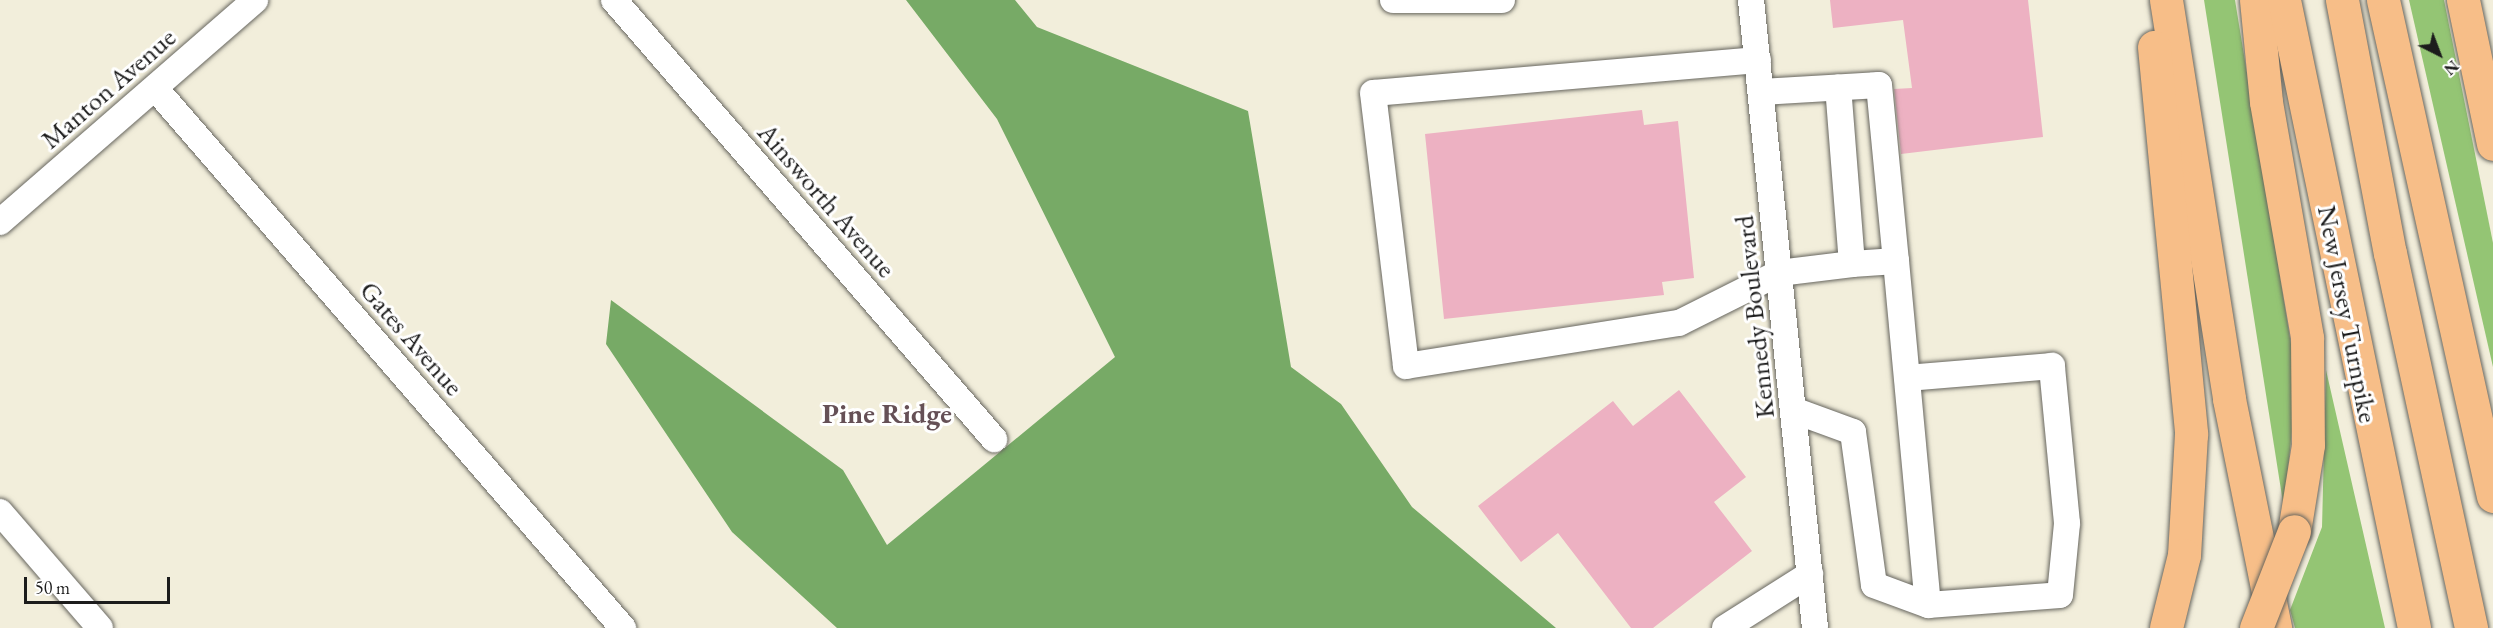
<!DOCTYPE html>
<html>
<head>
<meta charset="utf-8">
<style>
  body { margin:0 }
  #map { position:relative; width:2493px; height:628px; overflow:hidden; background:#f2eedb; font-family:"EB Garamond",serif }
  div>[style] { position:absolute }
  .green>* { inset:0; background:#94c574 }
  .forest>* { inset:0; background:#7a6 }
  .building>* { inset:0; background:#edb1c2 }
  .roads { filter:drop-shadow(0 0 2px #67665f) drop-shadow(0 0 2px #67665f) }
  .minor>* { height:26px; margin:-13px; padding:0 13px; transform-origin:13px; border-radius:13px; background:#fff }
  .highway>* { height:33px; margin:-16.5px; padding:0 16.5px; transform-origin:16.5px; border-radius:16.5px; background:#f7be88 }
  .bridges { filter:drop-shadow(0 0 2px #67665f) drop-shadow(0 0 2px #67665f) }
  .highway-bridge>* { height:33px; margin:-16.5px; padding:0 16.5px; transform-origin:16.5px; border-radius:16.5px; background:#f7be88 }
  span { translate:-50% -50%; white-space:nowrap; text-align:center; line-height:1.15; -webkit-text-stroke:6px #fff; paint-order:stroke }
  .street-label { font-size:27px; color:#1c1c1c }
  .neighbourhood-label { font-size:28px; color:#655056; font-weight:700 }
  .north { position:absolute; left:2409px; top:24px; width:60px; height:60px; -webkit-text-stroke:4px #fff; paint-order:stroke; rotate:138deg; font-size:16px; font-weight:700; line-height:24px; text-align:center; color:#1c1c1c }
  .north::after { content:''; display:block; margin:auto; width:21px; height:27px; background:#1c1c1c; clip-path:polygon(50% 0,100% 100%,50% 72%,0 100%) }
  .scale { position:absolute; left:24px; top:577px; width:146px; height:27px; box-sizing:border-box; border:3px solid #1c1c1c; border-top:0; padding-left:8px; font-size:18px; line-height:21px; white-space:nowrap; color:#1c1c1c; -webkit-text-stroke:4px #fff; paint-order:stroke }
</style>
</head>
<body>
<div id="map">
  <div class="green">
    <div style="clip-path:polygon(2204px 0,2235px 0,2297px 381px,2284px 509px)"></div>
    <div style="clip-path:polygon(2409px 0,2444px 0,2493px 243px,2493px 367px)"></div>
    <div style="clip-path:polygon(2326px 370px,2385px 628px,2295px 628px,2290px 610px,2322px 527px)"></div>
  </div>
  <div class="forest">
    <div style="clip-path:polygon(906px 0,1015px 0,1037px 27px,1248px 111px,1291px 367px,1341px 404px,1412px 507px,1556px 628px,837px 628px,732px 532px,606px 344px,611px 300px,843px 470px,887px 545px,1115px 357px,997px 119px)"></div>
  </div>
  <div class="building">
    <div style="clip-path:polygon(1830px 0,2028px 0,2043px 137px,1901px 154px,1894px 89px,1912px 88px,1903px 20px,1833px 28px)"></div>
    <div style="clip-path:polygon(1642px 110px,1644px 125px,1678px 121px,1694px 278px,1662px 282px,1664px 295px,1444px 319px,1425px 134px)"></div>
    <div style="clip-path:polygon(1679px 390px,1746px 477px,1714px 502px,1752px 551px,1653px 628px,1631px 628px,1558px 533px,1521px 562px,1478px 506px,1613px 401px,1633px 426px)"></div>
  </div>
  <div class="roads">
    <div class="minor">
      <div style="left:614px;top:0;width:581px;rotate:49.12deg"></div>
      <div style="left:1393px;top:0;width:109px"></div>
      <div style="left:1751px;top:0;width:631px;rotate:84.18deg"></div>
      <div style="left:1758px;top:60px;width:386px;rotate:175.1deg"></div>
      <div style="left:1373px;top:93px;width:275px;rotate:83.1deg"></div>
      <div style="left:1406px;top:366px;width:276px;rotate:-9deg"></div>
      <div style="left:1679px;top:323px;width:112px;rotate:-26.6deg"></div>
      <div style="left:1779px;top:273px;width:74px;rotate:-7deg"></div>
      <div style="left:155px;top:88px;width:715px;rotate:49.09deg"></div>
      <div style="left:1761px;top:92px;width:118px;rotate:-3.4deg"></div>
      <div style="left:1879px;top:85px;width:177px;rotate:84.5deg"></div>
      <div style="left:1896px;top:261px;width:44px;rotate:176.1deg"></div>
      <div style="left:1852px;top:264px;width:177px;rotate:-94.5deg"></div>
      <div style="left:0;top:222px;width:338px;rotate:-41deg"></div>
      <div style="left:1896px;top:261px;width:345px;rotate:84.7deg"></div>
      <div style="left:1928px;top:605px;width:132px;rotate:-4.3deg"></div>
      <div style="left:2060px;top:595px;width:72px;rotate:-84.4deg"></div>
      <div style="left:2067px;top:523px;width:158px;rotate:-95.5deg"></div>
      <div style="left:2052px;top:366px;width:145px;rotate:175.3deg"></div>
      <div style="left:1793px;top:410px;width:64px;rotate:20.1deg"></div>
      <div style="left:1853px;top:432px;width:154px;rotate:82.2deg"></div>
      <div style="left:1874px;top:585px;width:58px;rotate:20.3deg"></div>
      <div style="left:0;top:512px;width:153px;rotate:49.2deg"></div>
      <div style="left:1725px;top:628px;width:101px;rotate:-32.4deg"></div>
    </div>
    <div class="highway">
      <div style="left:2166px;top:0;width:404px;rotate:81deg"></div>
      <div style="left:2229px;top:399px;width:234px;rotate:78.6deg"></div>
      <div style="left:2256px;top:0;width:102px;rotate:84.4deg"></div>
      <div style="left:2266px;top:102px;width:240px;rotate:80.1deg"></div>
      <div style="left:2307px;top:338px;width:107px;rotate:89.5deg"></div>
      <div style="left:2308px;top:445px;width:87px;rotate:99.2deg"></div>
      <div style="left:2284px;top:0;width:641px;rotate:78.3deg"></div>
      <div style="left:2342px;top:0;width:258px;rotate:79.3deg"></div>
      <div style="left:2390px;top:253px;width:384px;rotate:77.8deg"></div>
      <div style="left:2383px;top:0;width:508px;rotate:77.5deg"></div>
      <div style="left:2463px;top:0;width:147px;rotate:78.2deg"></div>
      <div style="left:2154px;top:47px;width:389px;rotate:84.5deg"></div>
      <div style="left:2191px;top:434px;width:121px;rotate:93.3deg"></div>
      <div style="left:2184px;top:555px;width:75px;rotate:103.9deg"></div>
    </div>
  </div>
  <div class="bridges">
    <div class="highway-bridge">
      <div style="left:2256px;top:628px;width:104px;rotate:-68.6deg"></div>
    </div>
  </div>
  <div class="street-label">
    <span style="left:108px;top:88px;rotate:-41deg">Manton Avenue</span>
    <span style="left:827px;top:200px;rotate:49deg">Ainsworth Avenue</span>
    <span style="left:2348px;top:314px;rotate:79deg">New Jersey Turnpike</span>
    <span style="left:1754px;top:317px;rotate:-96deg">Kennedy Boulevard</span>
    <span style="left:412px;top:338px;rotate:49deg">Gates Avenue</span>
  </div>
  <div class="neighbourhood-label">
    <span style="left:887px;top:413px">Pine Ridge</span>
  </div>
  <div class="north">N</div>
  <div class="scale">50 m</div>
</div>
</body>
</html>
